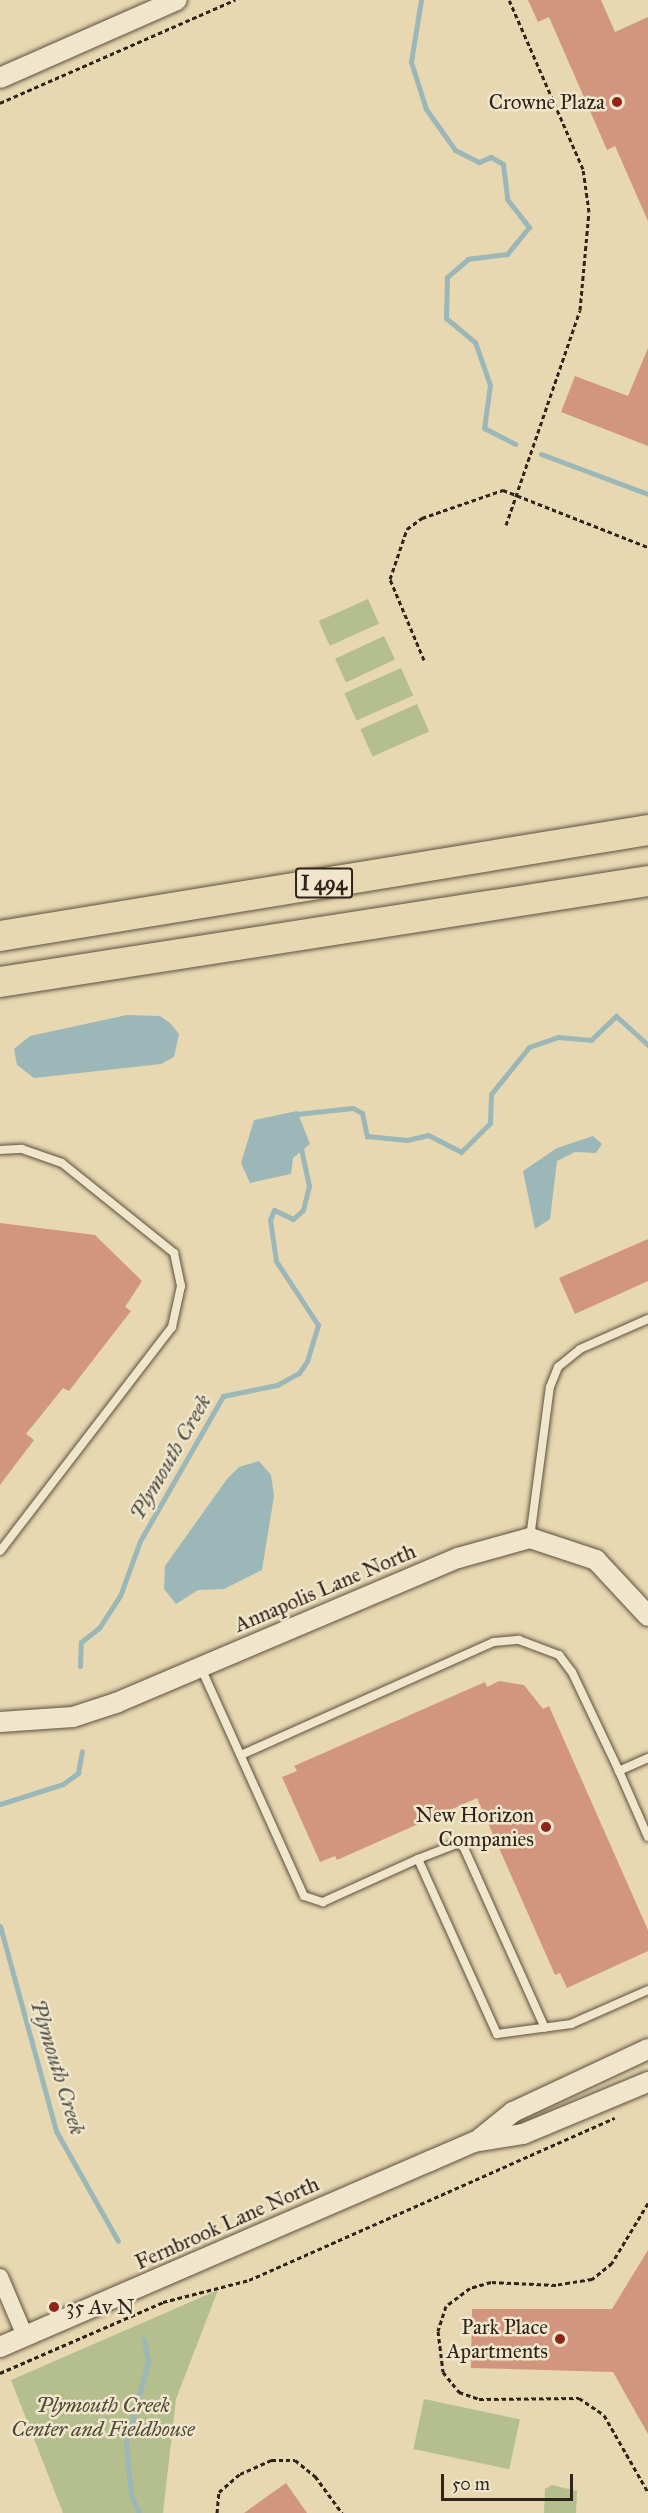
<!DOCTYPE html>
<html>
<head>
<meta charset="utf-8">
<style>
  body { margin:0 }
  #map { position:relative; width:648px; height:2513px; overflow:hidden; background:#e7d8b1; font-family:"IM FELL Great Primer",serif }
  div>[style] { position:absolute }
  .green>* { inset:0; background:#b4bf8d; transform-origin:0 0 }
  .water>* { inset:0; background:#9bb7b7 }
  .stream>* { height:5px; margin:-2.5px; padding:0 2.5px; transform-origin:2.5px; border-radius:2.5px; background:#9bb7b7 }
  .building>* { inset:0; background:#d2967f }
  .path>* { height:3px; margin-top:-1.5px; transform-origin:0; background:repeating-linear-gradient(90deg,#302319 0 4.5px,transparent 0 7.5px) }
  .roads { filter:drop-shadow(0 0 2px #5e503f) drop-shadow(0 0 2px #5e503f) }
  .service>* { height:8px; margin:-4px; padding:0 4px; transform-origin:4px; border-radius:4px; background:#efe6cc }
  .minor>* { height:16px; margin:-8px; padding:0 8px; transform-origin:8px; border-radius:8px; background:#efe6cc }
  .tertiary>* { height:20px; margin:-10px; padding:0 10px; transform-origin:10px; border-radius:10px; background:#efe6cc }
  .motorway>* { height:30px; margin:-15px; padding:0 15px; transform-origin:15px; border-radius:15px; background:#e7d8b1 }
  .dots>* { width:16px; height:16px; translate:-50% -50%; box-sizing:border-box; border:3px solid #efe6cc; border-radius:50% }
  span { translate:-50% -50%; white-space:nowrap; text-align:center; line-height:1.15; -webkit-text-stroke:5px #efe6cc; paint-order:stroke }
  .shield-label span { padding:2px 4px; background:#efe6cc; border:2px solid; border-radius:4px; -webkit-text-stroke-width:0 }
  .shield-label { font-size:20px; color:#302319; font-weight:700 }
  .poi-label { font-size:21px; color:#302319 }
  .right { translate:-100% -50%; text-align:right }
  .left { translate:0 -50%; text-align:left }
  .street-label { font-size:21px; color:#302319 }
  .park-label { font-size:21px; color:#514a36; font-style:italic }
  .water-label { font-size:22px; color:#504f48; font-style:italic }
  .scale { position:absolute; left:441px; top:2474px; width:132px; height:27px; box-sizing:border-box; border:3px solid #302319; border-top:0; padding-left:8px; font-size:18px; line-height:21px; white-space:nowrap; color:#302319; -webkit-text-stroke:4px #efe6cc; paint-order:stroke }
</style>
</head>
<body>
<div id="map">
  <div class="green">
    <div style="left:368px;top:599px;width:27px;height:54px;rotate:66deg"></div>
    <div style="left:384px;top:636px;width:26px;height:54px;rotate:65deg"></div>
    <div style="left:401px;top:668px;width:30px;height:62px;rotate:66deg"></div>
    <div style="left:417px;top:704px;width:30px;height:62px;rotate:66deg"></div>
    <div style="clip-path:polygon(218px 2290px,176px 2399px,163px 2513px,63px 2513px,11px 2380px)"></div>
    <div style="left:424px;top:2399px;width:98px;height:51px;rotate:12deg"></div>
    <div style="clip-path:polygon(552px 2485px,577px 2491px,576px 2513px,544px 2513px,545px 2489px)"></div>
  </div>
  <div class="water">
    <div style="clip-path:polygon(127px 1015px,160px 1016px,170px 1023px,179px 1034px,174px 1057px,161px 1064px,34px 1078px,17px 1065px,14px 1049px,30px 1036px)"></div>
    <div style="clip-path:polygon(297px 1111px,310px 1144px,293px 1158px,291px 1174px,250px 1183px,241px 1163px,254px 1120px)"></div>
    <div style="clip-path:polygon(593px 1136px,602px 1144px,596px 1153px,575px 1152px,557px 1161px,550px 1219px,535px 1229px,523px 1171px,557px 1148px)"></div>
    <div style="clip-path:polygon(259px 1461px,271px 1475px,274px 1496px,262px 1570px,224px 1589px,198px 1590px,176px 1604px,164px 1589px,165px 1566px,227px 1479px,239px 1467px)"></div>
  </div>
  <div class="stream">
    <div style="left:421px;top:0;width:63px;rotate:99.2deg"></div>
    <div style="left:411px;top:62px;width:49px;rotate:72.3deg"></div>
    <div style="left:426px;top:109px;width:50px;rotate:54.7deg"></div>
    <div style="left:455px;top:150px;width:27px;rotate:27deg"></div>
    <div style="left:479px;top:162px;width:13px;rotate:-23deg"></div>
    <div style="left:491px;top:157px;width:14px;rotate:30deg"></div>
    <div style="left:503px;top:164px;width:35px;rotate:83deg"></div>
    <div style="left:507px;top:199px;width:36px;rotate:52deg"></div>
    <div style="left:529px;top:227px;width:35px;rotate:129deg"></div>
    <div style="left:507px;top:254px;width:39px;rotate:173deg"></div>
    <div style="left:468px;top:259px;width:28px;rotate:139deg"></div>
    <div style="left:447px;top:277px;width:41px;rotate:91.4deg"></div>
    <div style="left:446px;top:318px;width:38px;rotate:40deg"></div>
    <div style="left:475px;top:342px;width:46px;rotate:70.8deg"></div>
    <div style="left:490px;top:385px;width:43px;rotate:97.9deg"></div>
    <div style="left:484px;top:428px;width:35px;rotate:27deg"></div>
    <div style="left:541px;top:454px;width:114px;rotate:20.5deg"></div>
    <div style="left:296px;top:1114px;width:57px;rotate:-6deg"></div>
    <div style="left:353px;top:1108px;width:10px;rotate:29deg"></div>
    <div style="left:362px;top:1113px;width:24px;rotate:78deg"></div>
    <div style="left:367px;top:1136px;width:40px;rotate:5.7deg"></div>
    <div style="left:407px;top:1140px;width:22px;rotate:-13deg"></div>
    <div style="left:428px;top:1135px;width:37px;rotate:27deg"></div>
    <div style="left:461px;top:1152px;width:41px;rotate:-45deg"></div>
    <div style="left:490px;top:1123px;width:29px;rotate:-88deg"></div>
    <div style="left:491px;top:1094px;width:60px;rotate:-51deg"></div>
    <div style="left:529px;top:1047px;width:31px;rotate:-19deg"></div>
    <div style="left:558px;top:1037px;width:33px;rotate:5deg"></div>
    <div style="left:591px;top:1040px;width:35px;rotate:-44deg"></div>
    <div style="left:616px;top:1016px;width:43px;rotate:42.2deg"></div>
    <div style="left:80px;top:1666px;width:24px;rotate:-88deg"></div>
    <div style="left:81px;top:1642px;width:23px;rotate:-38deg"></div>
    <div style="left:99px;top:1628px;width:38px;rotate:-57deg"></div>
    <div style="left:120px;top:1596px;width:59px;rotate:-70deg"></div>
    <div style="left:140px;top:1541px;width:167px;rotate:-60.2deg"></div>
    <div style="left:223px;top:1396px;width:55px;rotate:-11.5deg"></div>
    <div style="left:277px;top:1385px;width:25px;rotate:-29deg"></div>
    <div style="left:299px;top:1373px;width:14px;rotate:-56deg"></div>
    <div style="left:307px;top:1361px;width:38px;rotate:-73deg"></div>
    <div style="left:318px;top:1325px;width:77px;rotate:-123.3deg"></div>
    <div style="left:276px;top:1261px;width:41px;rotate:-98.3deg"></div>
    <div style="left:270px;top:1220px;width:11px;rotate:-68deg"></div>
    <div style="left:274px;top:1210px;width:21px;rotate:25deg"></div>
    <div style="left:293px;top:1219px;width:13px;rotate:-42deg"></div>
    <div style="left:303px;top:1210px;width:25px;rotate:-76deg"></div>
    <div style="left:309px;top:1186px;width:38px;rotate:-102deg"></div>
    <div style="left:0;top:1804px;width:66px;rotate:-17.6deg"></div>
    <div style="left:63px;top:1784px;width:19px;rotate:-36deg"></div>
    <div style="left:78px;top:1773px;width:22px;rotate:-80deg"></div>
    <div style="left:0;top:1926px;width:213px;rotate:74.7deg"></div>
    <div style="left:56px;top:2131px;width:126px;rotate:60.6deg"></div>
    <div style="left:139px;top:2513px;width:20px;rotate:-114deg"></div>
    <div style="left:131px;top:2495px;width:51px;rotate:-95.6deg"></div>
    <div style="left:126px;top:2444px;width:85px;rotate:-75deg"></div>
    <div style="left:148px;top:2362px;width:23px;rotate:-100deg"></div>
  </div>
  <div class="building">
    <div style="clip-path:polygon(528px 0,601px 0,615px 32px,648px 17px,648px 221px,615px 146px,607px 150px,549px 17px,538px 22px)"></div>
    <div style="clip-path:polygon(648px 348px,648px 446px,561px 412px,575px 376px,628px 396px)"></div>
    <div style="clip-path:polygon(0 1223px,95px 1235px,142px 1281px,125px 1307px,131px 1311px,69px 1391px,63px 1388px,26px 1434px,34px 1440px,0 1485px)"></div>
    <div style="clip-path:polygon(648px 1239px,648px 1281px,575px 1314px,559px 1278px)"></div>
    <div style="clip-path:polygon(499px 1681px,524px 1685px,543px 1709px,549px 1706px,648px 1930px,648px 1951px,567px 1988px,560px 1973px,555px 1975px,477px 1798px,337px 1860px,335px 1856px,320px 1862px,282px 1777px,297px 1771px,294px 1766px,485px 1682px,487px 1687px)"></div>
    <div style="clip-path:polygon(648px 2250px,648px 2434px,613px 2372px,471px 2368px,472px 2309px,612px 2309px)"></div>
    <div style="clip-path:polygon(286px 2483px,307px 2513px,244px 2513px)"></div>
  </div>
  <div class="path">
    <div style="left:0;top:103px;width:257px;rotate:-23.7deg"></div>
    <div style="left:506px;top:525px;width:227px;rotate:-71deg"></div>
    <div style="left:580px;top:310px;width:98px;rotate:-84.8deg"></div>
    <div style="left:589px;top:212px;width:43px;rotate:-97.9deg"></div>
    <div style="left:583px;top:169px;width:184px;rotate:-113.6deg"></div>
    <div style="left:424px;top:660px;width:88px;rotate:-112.8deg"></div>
    <div style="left:390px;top:579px;width:53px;rotate:-71.2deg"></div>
    <div style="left:407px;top:529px;width:19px;rotate:-36deg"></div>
    <div style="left:422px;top:518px;width:86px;rotate:-19.1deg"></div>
    <div style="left:503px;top:490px;width:156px;rotate:21.5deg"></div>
    <div style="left:648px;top:2203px;width:70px;rotate:121deg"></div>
    <div style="left:612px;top:2263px;width:26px;rotate:141deg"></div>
    <div style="left:592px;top:2279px;width:36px;rotate:171deg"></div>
    <div style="left:556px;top:2285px;width:65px;rotate:-177.4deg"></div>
    <div style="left:491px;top:2282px;width:22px;rotate:164deg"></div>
    <div style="left:470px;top:2288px;width:30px;rotate:143deg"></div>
    <div style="left:446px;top:2306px;width:26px;rotate:108deg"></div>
    <div style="left:438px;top:2331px;width:41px;rotate:83deg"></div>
    <div style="left:443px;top:2372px;width:26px;rotate:51deg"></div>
    <div style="left:459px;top:2392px;width:21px;rotate:19deg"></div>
    <div style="left:479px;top:2399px;width:100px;rotate:-0.6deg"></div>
    <div style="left:579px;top:2398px;width:30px;rotate:34deg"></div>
    <div style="left:604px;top:2415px;width:89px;rotate:60.3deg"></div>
    <div style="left:0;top:2373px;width:178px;rotate:-23.5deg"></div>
    <div style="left:163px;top:2302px;width:89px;rotate:-14.3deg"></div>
    <div style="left:249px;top:2280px;width:400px;rotate:-23.9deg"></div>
    <div style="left:217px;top:2513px;width:21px;rotate:-85deg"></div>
    <div style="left:219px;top:2492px;width:28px;rotate:-41deg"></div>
    <div style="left:240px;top:2474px;width:34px;rotate:-24deg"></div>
    <div style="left:271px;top:2460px;width:24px"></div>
    <div style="left:295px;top:2460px;width:26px;rotate:39deg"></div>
    <div style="left:315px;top:2476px;width:46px;rotate:53.9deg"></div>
  </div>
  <div class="roads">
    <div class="service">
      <div style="left:0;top:1150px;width:22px;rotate:-3deg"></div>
      <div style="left:22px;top:1149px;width:42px;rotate:19.3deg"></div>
      <div style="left:62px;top:1163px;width:144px;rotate:38.8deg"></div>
      <div style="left:174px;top:1253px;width:34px;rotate:78deg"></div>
      <div style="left:181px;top:1286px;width:42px;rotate:102.4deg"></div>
      <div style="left:172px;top:1327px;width:282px;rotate:127.5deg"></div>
      <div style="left:530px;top:1538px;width:152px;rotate:-82.5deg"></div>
      <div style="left:550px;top:1387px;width:22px;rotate:-68deg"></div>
      <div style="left:558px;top:1367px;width:28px;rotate:-39deg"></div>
      <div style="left:580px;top:1349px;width:74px;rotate:-23.8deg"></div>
      <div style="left:201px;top:1668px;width:250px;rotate:65.7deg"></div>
      <div style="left:304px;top:1896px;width:20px;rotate:18deg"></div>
      <div style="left:323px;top:1902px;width:104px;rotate:-24.4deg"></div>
      <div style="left:418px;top:1859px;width:192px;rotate:65.7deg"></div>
      <div style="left:497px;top:2034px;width:75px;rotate:-7.7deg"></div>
      <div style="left:571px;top:2024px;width:84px;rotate:-23.8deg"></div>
      <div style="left:241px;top:1755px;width:277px;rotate:-24.1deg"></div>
      <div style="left:494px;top:1642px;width:25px;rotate:-5deg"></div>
      <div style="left:519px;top:1640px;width:43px;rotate:20.6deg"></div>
      <div style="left:559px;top:1655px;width:21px;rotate:53deg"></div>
      <div style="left:572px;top:1672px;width:110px;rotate:64.6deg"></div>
      <div style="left:648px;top:1758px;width:32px;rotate:156deg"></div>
      <div style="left:619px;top:1771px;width:72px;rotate:66.3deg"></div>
      <div style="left:418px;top:1859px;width:44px;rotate:-21.3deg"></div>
      <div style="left:459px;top:1843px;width:7px;rotate:45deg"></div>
      <div style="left:464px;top:1848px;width:197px;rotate:65.8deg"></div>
    </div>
    <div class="minor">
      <div style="left:0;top:2277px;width:64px;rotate:67deg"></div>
    </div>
    <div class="tertiary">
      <div style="left:0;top:78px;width:193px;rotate:-23.8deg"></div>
      <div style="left:0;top:1722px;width:73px;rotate:-3.9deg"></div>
      <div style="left:73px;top:1717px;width:45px;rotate:-18deg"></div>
      <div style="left:116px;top:1703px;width:371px;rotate:-23deg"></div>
      <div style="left:458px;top:1558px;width:75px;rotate:-15.5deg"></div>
      <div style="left:530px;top:1538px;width:70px;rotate:18.4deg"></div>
      <div style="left:596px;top:1560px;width:76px;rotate:47.1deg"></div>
      <div style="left:477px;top:2141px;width:46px;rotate:-38.9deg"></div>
      <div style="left:513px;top:2112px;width:149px;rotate:-25deg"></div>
      <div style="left:0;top:2347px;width:469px;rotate:-23.4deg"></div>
      <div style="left:430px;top:2161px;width:48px;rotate:-23.4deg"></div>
      <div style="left:474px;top:2142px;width:50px;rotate:-9.3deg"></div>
      <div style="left:523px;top:2134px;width:135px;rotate:-22.6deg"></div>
    </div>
    <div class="motorway">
      <div style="left:0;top:936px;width:657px;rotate:-9.29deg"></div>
      <div style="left:0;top:982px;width:656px;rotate:-8.86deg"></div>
    </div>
  </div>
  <div class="dots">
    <div style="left:617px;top:102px;background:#8f2418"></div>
    <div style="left:546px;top:1827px;background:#8f2418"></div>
    <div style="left:54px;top:2307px;background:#8f2418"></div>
    <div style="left:560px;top:2339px;background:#8f2418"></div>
  </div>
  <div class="shield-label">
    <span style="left:324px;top:883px">I 494</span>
  </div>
  <div class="poi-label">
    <span class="right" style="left:605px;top:102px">Crowne Plaza</span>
    <span class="right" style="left:534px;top:1827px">New Horizon<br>Companies</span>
    <span class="left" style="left:66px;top:2307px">35 Av N</span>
    <span class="right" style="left:548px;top:2339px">Park Place<br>Apartments</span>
  </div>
  <div class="street-label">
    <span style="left:325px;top:1588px;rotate:-23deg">Annapolis Lane North</span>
    <span style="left:227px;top:2223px;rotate:-24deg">Fernbrook Lane North</span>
  </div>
  <div class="park-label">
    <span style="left:103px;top:2417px">Plymouth Creek<br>Center and Fieldhouse</span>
  </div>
  <div class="water-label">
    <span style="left:170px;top:1457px;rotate:-60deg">Plymouth Creek</span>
    <span style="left:58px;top:2067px;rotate:73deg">Plymouth Creek</span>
  </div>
  <div class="scale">50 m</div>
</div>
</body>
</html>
